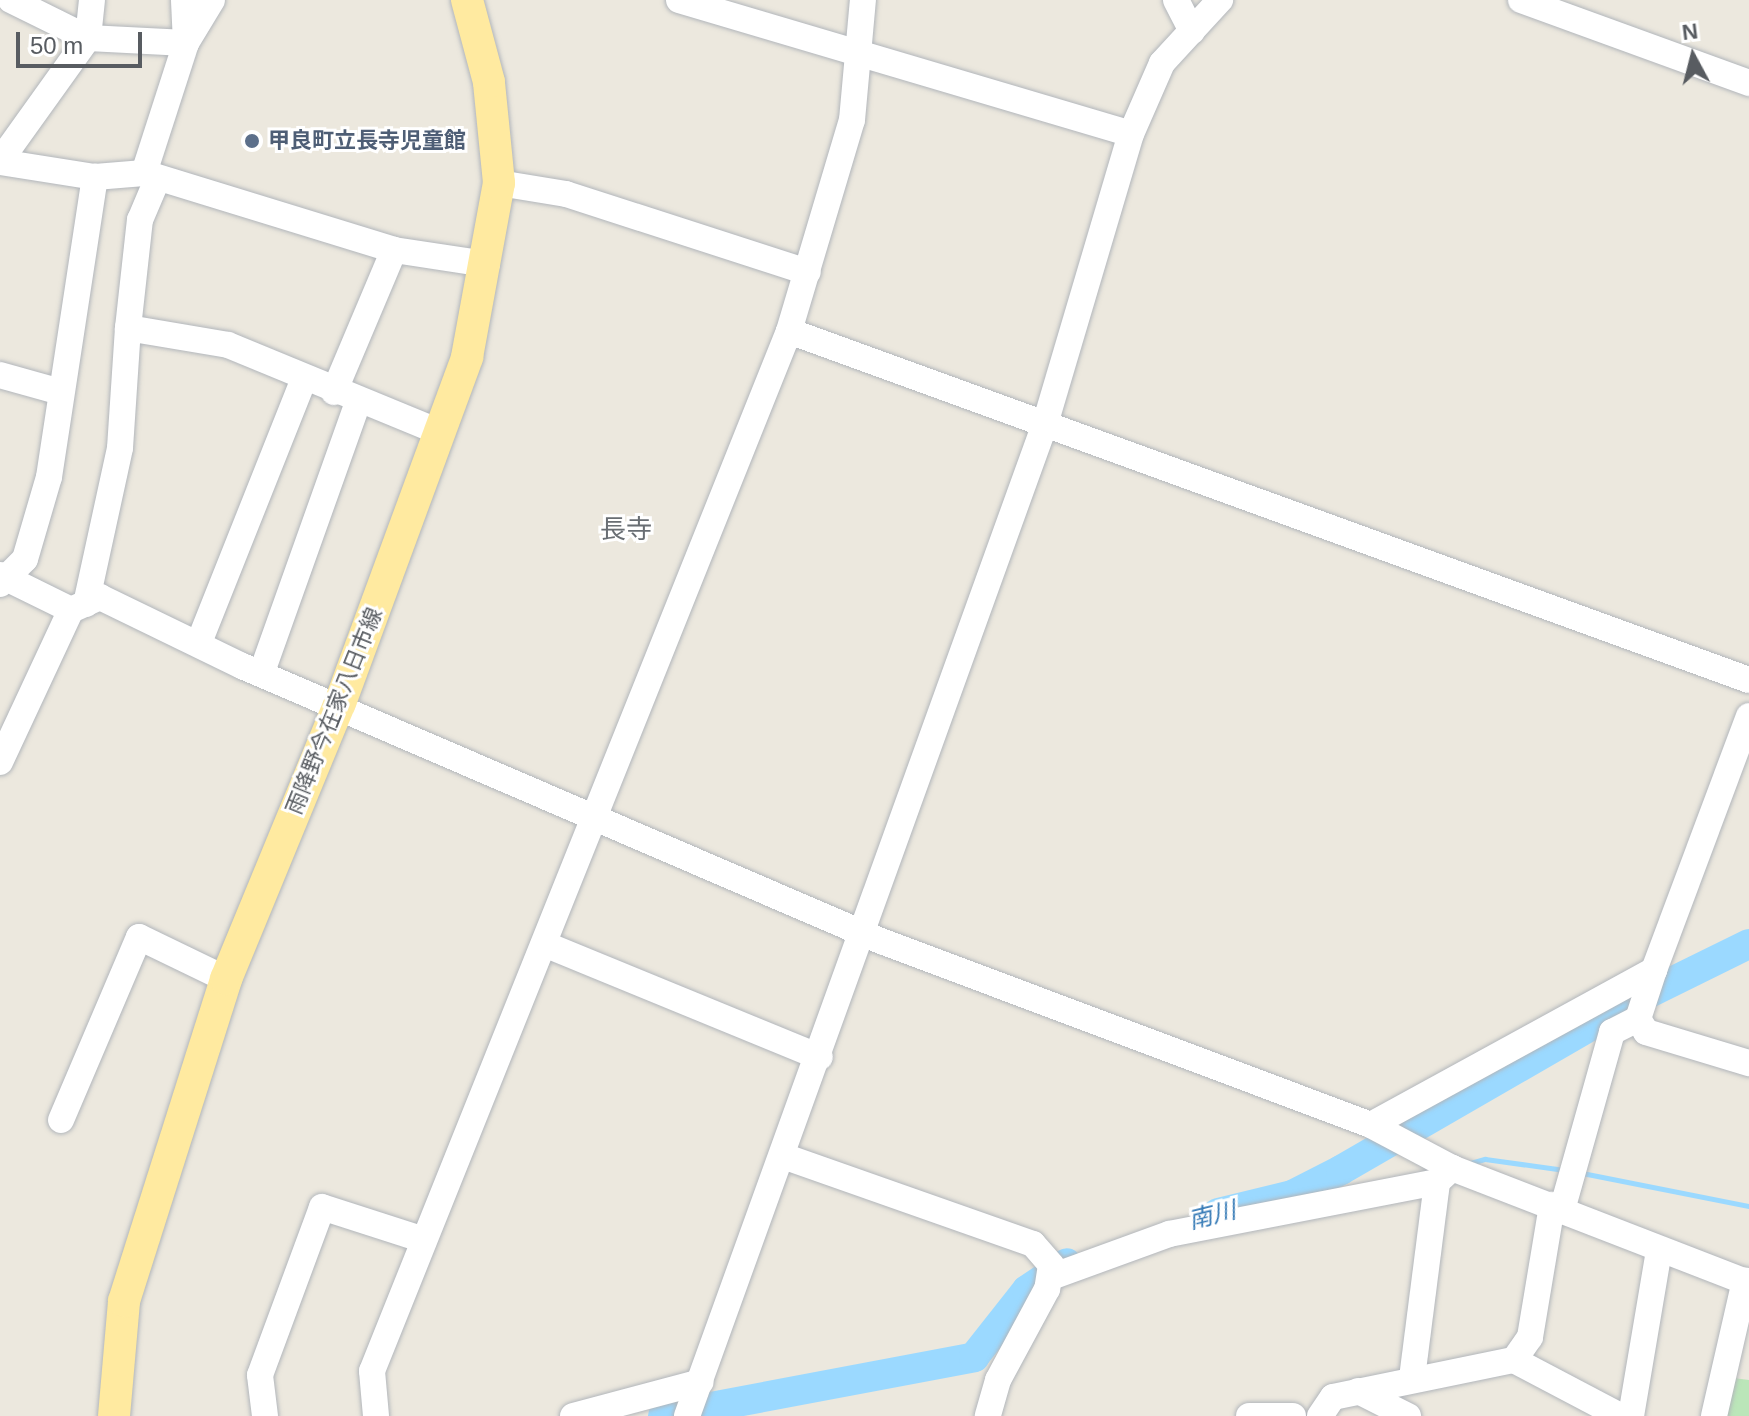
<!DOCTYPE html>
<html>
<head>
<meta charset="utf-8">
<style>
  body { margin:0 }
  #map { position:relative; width:1749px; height:1416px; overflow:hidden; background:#ece8de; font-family:Helvetica,"Noto Sans JP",sans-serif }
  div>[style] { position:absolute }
  .green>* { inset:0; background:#bbe6b9 }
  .stream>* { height:5px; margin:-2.5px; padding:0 2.5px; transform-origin:2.5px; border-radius:2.5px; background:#9bd9ff }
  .river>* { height:30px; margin:-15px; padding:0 15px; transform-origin:15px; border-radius:15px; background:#9bd9ff }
  .roads { filter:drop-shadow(0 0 2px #b2b6bb) drop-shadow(0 0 2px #b2b6bb) }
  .minor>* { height:26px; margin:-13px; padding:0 13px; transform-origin:13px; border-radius:13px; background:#fff }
  .major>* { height:32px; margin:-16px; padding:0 16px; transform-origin:16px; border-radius:16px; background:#ffeaa0 }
  .dots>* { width:22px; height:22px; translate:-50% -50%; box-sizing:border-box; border:4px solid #fff; border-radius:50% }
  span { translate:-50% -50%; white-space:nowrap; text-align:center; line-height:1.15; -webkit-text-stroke:6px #fff; paint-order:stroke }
  .service-label { font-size:22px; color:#4e5e75; font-weight:700 }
  .left { translate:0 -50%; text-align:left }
  .street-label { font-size:22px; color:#585c61 }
  .water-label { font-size:24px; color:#357ab6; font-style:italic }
  .quarter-label { font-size:26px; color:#696e73 }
  .north { position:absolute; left:1653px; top:16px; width:80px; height:80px; -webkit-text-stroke:6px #fff; paint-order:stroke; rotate:353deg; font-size:22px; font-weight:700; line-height:32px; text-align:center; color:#585c61 }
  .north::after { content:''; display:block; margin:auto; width:28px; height:36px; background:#585c61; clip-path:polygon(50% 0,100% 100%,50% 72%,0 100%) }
  .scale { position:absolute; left:16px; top:32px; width:126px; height:36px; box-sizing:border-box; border:4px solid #585c61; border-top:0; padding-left:10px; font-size:24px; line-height:28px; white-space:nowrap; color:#585c61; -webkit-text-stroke:6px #fff; paint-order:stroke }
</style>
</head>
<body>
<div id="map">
  <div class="green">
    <div style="clip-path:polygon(1726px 1377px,1749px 1380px,1749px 1416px,1717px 1416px)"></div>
  </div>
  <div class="stream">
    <div style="left:1467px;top:1164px;width:19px;rotate:-16deg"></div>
    <div style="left:1485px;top:1159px;width:80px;rotate:7.9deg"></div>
    <div style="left:1582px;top:1173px;width:170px;rotate:11.2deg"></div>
    <div style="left:1292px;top:1195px;width:32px;rotate:-7deg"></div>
  </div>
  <div class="river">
    <div style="left:1218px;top:1213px;width:76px;rotate:-13.7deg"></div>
    <div style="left:1292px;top:1195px;width:55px;rotate:-27deg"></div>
    <div style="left:1341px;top:1170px;width:340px;rotate:-30deg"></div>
    <div style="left:1635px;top:1000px;width:127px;rotate:-26.2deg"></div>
    <div style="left:663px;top:1416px;width:317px;rotate:-10.7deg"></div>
    <div style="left:974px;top:1357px;width:85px;rotate:-51.7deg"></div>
    <div style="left:1027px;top:1290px;width:48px;rotate:-34deg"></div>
  </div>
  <div class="roads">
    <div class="minor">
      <div style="left:11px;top:0;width:86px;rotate:26.3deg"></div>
      <div style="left:88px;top:38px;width:98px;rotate:2.9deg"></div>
      <div style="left:186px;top:43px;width:50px;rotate:-58.8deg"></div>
      <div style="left:679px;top:0;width:471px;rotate:16.5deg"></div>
      <div style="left:1176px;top:0;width:35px;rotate:63deg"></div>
      <div style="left:1521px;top:0;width:243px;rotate:20deg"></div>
      <div style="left:0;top:161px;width:151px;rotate:-54.4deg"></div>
      <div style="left:88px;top:38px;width:38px;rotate:-84deg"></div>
      <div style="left:0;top:162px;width:96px;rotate:9deg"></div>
      <div style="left:95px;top:177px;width:49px;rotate:-4.7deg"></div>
      <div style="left:144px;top:173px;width:262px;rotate:17.1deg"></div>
      <div style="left:394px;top:250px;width:94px;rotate:8.6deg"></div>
      <div style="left:144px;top:173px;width:137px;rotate:-72.1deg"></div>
      <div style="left:186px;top:43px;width:43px;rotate:-92.7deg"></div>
      <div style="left:499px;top:183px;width:68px;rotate:9.3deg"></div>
      <div style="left:566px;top:194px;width:254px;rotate:17.9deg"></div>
      <div style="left:128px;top:328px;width:109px;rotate:-83.7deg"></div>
      <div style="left:140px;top:220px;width:43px;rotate:-67deg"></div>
      <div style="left:789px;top:331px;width:1021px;rotate:19.98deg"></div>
      <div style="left:0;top:375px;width:63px;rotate:15.6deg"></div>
      <div style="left:334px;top:392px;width:154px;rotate:-67.1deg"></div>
      <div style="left:0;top:575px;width:79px;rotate:26.2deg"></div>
      <div style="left:0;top:584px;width:35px;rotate:-45deg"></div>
      <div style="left:25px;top:559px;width:85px;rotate:-73.7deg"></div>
      <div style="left:49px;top:477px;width:304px;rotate:-81.3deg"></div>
      <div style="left:86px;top:604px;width:160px;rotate:-77.7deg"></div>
      <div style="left:120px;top:448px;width:120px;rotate:-86.2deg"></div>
      <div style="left:128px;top:328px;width:101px;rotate:9.6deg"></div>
      <div style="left:228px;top:345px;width:230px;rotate:22.4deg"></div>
      <div style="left:200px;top:640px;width:281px;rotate:-68.3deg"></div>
      <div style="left:263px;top:669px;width:283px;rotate:-70.4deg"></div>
      <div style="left:0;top:762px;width:168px;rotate:-65deg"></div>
      <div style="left:71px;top:610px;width:32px;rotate:-24deg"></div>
      <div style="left:100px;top:597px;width:158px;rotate:25.9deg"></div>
      <div style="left:242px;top:666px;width:696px;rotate:23.29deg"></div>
      <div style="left:881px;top:941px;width:523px;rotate:20.58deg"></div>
      <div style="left:1371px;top:1125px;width:92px;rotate:28deg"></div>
      <div style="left:1452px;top:1168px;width:318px;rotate:21.2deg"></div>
      <div style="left:544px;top:944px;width:298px;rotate:22.3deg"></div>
      <div style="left:1638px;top:1019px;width:15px;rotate:58deg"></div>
      <div style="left:1646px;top:1032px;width:108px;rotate:16.8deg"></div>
      <div style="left:61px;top:1120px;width:199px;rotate:-66.9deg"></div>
      <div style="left:139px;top:937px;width:97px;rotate:25.8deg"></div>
      <div style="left:1371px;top:1125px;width:323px;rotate:-28.7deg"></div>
      <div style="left:1654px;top:970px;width:271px;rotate:-69.5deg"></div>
      <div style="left:783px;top:1156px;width:265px;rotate:19.4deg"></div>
      <div style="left:1033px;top:1244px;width:28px;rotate:49deg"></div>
      <div style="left:1051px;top:1265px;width:24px;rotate:99deg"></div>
      <div style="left:1047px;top:1289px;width:103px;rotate:118.3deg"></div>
      <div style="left:998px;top:1380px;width:37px;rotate:106deg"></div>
      <div style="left:1562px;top:1210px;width:185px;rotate:-74.3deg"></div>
      <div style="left:1612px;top:1032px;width:29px;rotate:-27deg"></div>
      <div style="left:1638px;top:1019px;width:52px;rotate:-71.9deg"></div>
      <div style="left:1051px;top:1277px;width:126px;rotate:-20deg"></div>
      <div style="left:1169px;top:1234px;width:273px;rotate:-11deg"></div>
      <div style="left:1437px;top:1182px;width:21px;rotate:-43deg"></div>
      <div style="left:1514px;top:1360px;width:120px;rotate:27.8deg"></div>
      <div style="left:1412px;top:1378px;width:198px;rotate:-82.7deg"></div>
      <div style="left:1358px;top:1391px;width:56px;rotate:26.6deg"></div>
      <div style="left:265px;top:1416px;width:41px;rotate:-97deg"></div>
      <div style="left:260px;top:1375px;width:179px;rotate:-69.7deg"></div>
      <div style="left:322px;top:1207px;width:107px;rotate:17.9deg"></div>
      <div style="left:376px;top:1416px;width:45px;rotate:-95.1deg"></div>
      <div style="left:372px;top:1371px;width:1120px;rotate:-68.15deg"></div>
      <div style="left:789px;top:331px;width:220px;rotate:-73.4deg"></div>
      <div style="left:852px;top:120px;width:121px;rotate:-84.8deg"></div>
      <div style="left:573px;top:1416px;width:132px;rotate:-14.9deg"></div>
      <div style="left:687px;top:1416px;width:1055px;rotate:-70.16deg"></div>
      <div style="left:1045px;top:424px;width:302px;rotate:-73.5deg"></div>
      <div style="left:1131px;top:134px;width:77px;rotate:-66.4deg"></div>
      <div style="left:1162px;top:63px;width:86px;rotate:-47.4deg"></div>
      <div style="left:1249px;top:1416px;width:44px"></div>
      <div style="left:1320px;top:1416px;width:23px;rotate:-56deg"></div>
      <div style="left:1333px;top:1397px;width:185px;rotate:-11.6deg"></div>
      <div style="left:1514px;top:1360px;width:28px;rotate:-55deg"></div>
      <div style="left:1530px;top:1337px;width:134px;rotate:-80.5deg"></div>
      <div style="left:1631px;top:1416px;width:167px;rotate:-80.4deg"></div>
      <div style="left:1714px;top:1416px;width:139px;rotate:-77.1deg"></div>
    </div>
    <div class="major">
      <div style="left:114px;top:1416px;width:115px;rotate:-85deg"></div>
      <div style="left:124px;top:1301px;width:338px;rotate:-72.4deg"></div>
      <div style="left:226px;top:979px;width:299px;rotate:-67.6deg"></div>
      <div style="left:340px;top:703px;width:369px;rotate:-69.8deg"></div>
      <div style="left:467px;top:357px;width:177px;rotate:-79.6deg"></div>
      <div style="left:499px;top:183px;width:101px;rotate:-95.7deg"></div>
      <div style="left:489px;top:82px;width:85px;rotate:-105deg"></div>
    </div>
  </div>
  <div class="dots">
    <div style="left:252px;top:141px;background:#5c6f8a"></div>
  </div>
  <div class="service-label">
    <span class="left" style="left:268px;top:141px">甲良町立長寺児童館</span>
  </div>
  <div class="street-label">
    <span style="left:334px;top:711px;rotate:-68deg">雨降野今在家八日市線</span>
  </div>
  <div class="water-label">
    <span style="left:1212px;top:1215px;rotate:-14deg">南川</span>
  </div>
  <div class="quarter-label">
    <span style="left:626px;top:530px">長寺</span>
  </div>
  <div class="north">N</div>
  <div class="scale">50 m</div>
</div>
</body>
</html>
